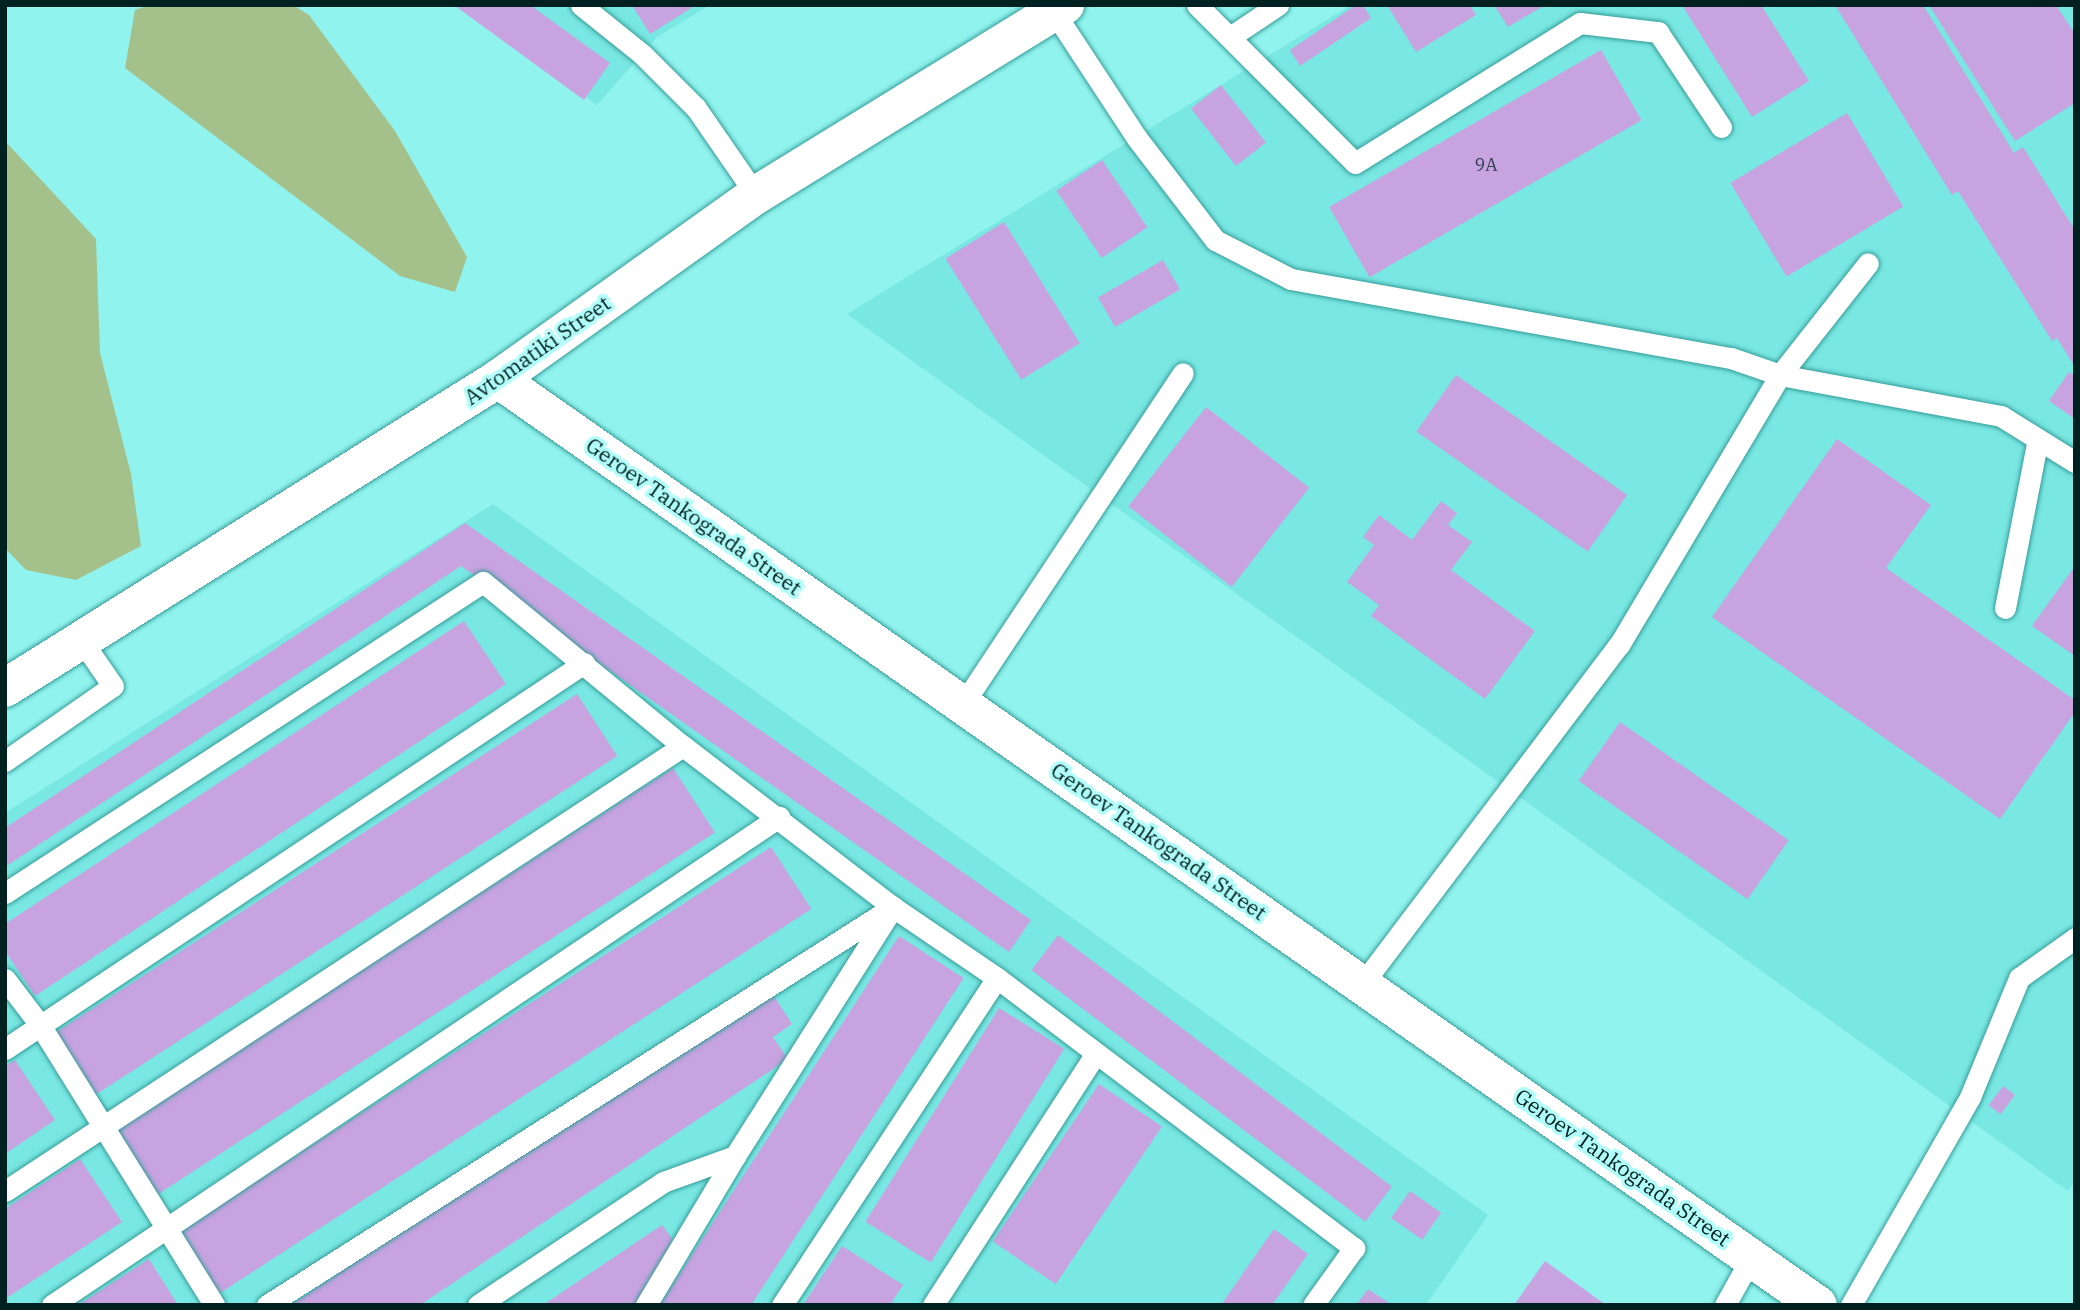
<!DOCTYPE html>
<html>
<head>
<meta charset="utf-8">
<style>
  body { margin:0 }
  #map { position:relative; width:2080px; height:1310px; overflow:hidden; background:#91f3ee; font-family:"IBM Plex Serif",serif }
  div>[style] { position:absolute }
  .built>* { inset:0; background:#79e7e2 }
  .green>* { inset:0; background:#a4c18c }
  .building>* { inset:0; background:#c7a3e0; transform-origin:0 0 }
  .roads { filter:drop-shadow(0 0 2px #359d99) drop-shadow(0 0 2px #359d99) }
  .lane>* { height:21px; margin:-10.5px; padding:0 10.5px; transform-origin:10.5px; border-radius:10.5px; background:#fff }
  .street>* { height:38px; margin:-19px; padding:0 19px; transform-origin:19px; border-radius:19px; background:#fff }
  span { translate:-50% -50%; white-space:nowrap; text-align:center; line-height:1.15; -webkit-text-stroke:7px #b1fdf9; paint-order:stroke }
  .number-label { font-size:18px; color:#324250 }
  .number-label span { -webkit-text-stroke-width:0 }
  .street-label { font-size:21px; color:#012120 }
  .frame { position:absolute; inset:0; border:7px solid #012120; pointer-events:none }
</style>
</head>
<body>
<div id="map">
  <div class="built">
    <div style="clip-path:polygon(460px 5px,710px 5px,657px 37px,597px 105px)"></div>
    <div style="clip-path:polygon(1351px 5px,2075px 5px,2075px 1182px,2068px 1191px,847px 314px)"></div>
    <div style="clip-path:polygon(493px 504px,1488px 1215px,1426px 1305px,5px 1305px,5px 813px)"></div>
  </div>
  <div class="green">
    <div style="clip-path:polygon(150px 5px,293px 5px,309px 15px,395px 131px,467px 257px,455px 292px,400px 276px,125px 68px,135px 10px)"></div>
    <div style="clip-path:polygon(5px 141px,96px 239px,100px 353px,131px 474px,141px 546px,76px 580px,26px 570px,5px 548px)"></div>
  </div>
  <div class="building">
    <div style="clip-path:polygon(454px 5px,530px 5px,610px 63px,584px 100px)"></div>
    <div style="clip-path:polygon(632px 5px,696px 5px,650px 34px)"></div>
    <div style="clip-path:polygon(1356px 5px,1363px 5px,1371px 18px,1300px 66px,1290px 50px)"></div>
    <div style="clip-path:polygon(1387px 5px,1470px 5px,1476px 15px,1416px 52px)"></div>
    <div style="clip-path:polygon(1494px 5px,1545px 5px,1508px 27px)"></div>
    <div style="clip-path:polygon(1682px 5px,1761px 5px,1809px 81px,1752px 117px)"></div>
    <div style="clip-path:polygon(1835px 5px,1923px 5px,2014px 153px,2023px 147px,2075px 230px,2075px 367px,2057px 338px,2052px 341px,1958px 191px,1952px 195px)"></div>
    <div style="clip-path:polygon(1929px 5px,2056px 5px,2075px 34px,2075px 103px,2015px 141px)"></div>
    <div style="left:1601px;top:50px;width:81px;height:314px;rotate:60deg"></div>
    <div style="left:1221px;top:85px;width:73px;height:38px;rotate:52deg"></div>
    <div style="left:1847px;top:113px;width:109px;height:136px;rotate:59deg"></div>
    <div style="left:1102px;top:160px;width:81px;height:55px;rotate:56deg"></div>
    <div style="left:1004px;top:222px;width:143px;height:69px;rotate:58deg"></div>
    <div style="left:1163px;top:260px;width:34px;height:75px;rotate:60deg"></div>
    <div style="clip-path:polygon(2069px 372px,2075px 376px,2075px 419px,2049px 401px)"></div>
    <div style="left:1456px;top:375px;width:209px;height:69px;rotate:35deg"></div>
    <div style="left:1206px;top:407px;width:131px;height:126px;rotate:38deg"></div>
    <div style="clip-path:polygon(1837px 439px,1931px 505px,1886px 568px,2075px 700px,2075px 712px,2000px 819px,1712px 617px)"></div>
    <div style="clip-path:polygon(1441px 501px,1457px 513px,1448px 525px,1472px 542px,1451px 570px,1535px 631px,1485px 699px,1371px 616px,1379px 605px,1347px 582px,1374px 545px,1363px 537px,1379px 515px,1412px 540px)"></div>
    <div style="clip-path:polygon(465px 523px,1031px 920px,1009px 952px,461px 566px,5px 867px,5px 828px)"></div>
    <div style="clip-path:polygon(2075px 566px,2075px 656px,2032px 626px)"></div>
    <div style="clip-path:polygon(464px 621px,506px 684px,35px 996px,5px 951px,5px 924px)"></div>
    <div style="left:577px;top:694px;width:74px;height:623px;rotate:57deg"></div>
    <div style="left:1620px;top:722px;width:206px;height:72px;rotate:35deg"></div>
    <div style="left:673px;top:768px;width:77px;height:664px;rotate:57deg"></div>
    <div style="left:771px;top:847px;width:74px;height:708px;rotate:57deg"></div>
    <div style="left:1058px;top:935px;width:418px;height:44px;rotate:37deg"></div>
    <div style="left:899px;top:936px;width:77px;height:440px;rotate:33deg"></div>
    <div style="clip-path:polygon(768px 987px,792px 1024px,773px 1037px,788px 1059px,420px 1305px,291px 1305px)"></div>
    <div style="left:999px;top:1008px;width:77px;height:252px;rotate:32deg"></div>
    <div style="clip-path:polygon(15px 1060px,55px 1120px,5px 1154px,5px 1066px)"></div>
    <div style="left:1099px;top:1084px;width:76px;height:190px;rotate:34deg"></div>
    <div style="left:2003px;top:1086px;width:15px;height:24px;rotate:37deg"></div>
    <div style="clip-path:polygon(80px 1159px,122px 1222px,5px 1299px,5px 1209px)"></div>
    <div style="left:1410px;top:1191px;width:38px;height:33px;rotate:35deg"></div>
    <div style="clip-path:polygon(662px 1225px,673px 1240px,639px 1305px,543px 1305px)"></div>
    <div style="clip-path:polygon(1274px 1229px,1308px 1254px,1272px 1305px,1221px 1305px)"></div>
    <div style="clip-path:polygon(842px 1246px,903px 1285px,890px 1305px,803px 1305px)"></div>
    <div style="clip-path:polygon(149px 1259px,178px 1305px,78px 1305px)"></div>
    <div style="clip-path:polygon(1545px 1261px,1606px 1305px,1514px 1305px)"></div>
    <div style="clip-path:polygon(1368px 1289px,1392px 1305px,1356px 1305px)"></div>
  </div>
  <div class="roads">
    <div class="lane">
      <div style="left:581px;top:5px;width:78px;rotate:38.8deg"></div>
      <div style="left:642px;top:54px;width:76px;rotate:45deg"></div>
      <div style="left:696px;top:108px;width:106px;rotate:55.4deg"></div>
      <div style="left:1197px;top:5px;width:223px;rotate:45deg"></div>
      <div style="left:1355px;top:163px;width:265px;rotate:-31.9deg"></div>
      <div style="left:1580px;top:23px;width:79px;rotate:6.6deg"></div>
      <div style="left:1658px;top:32px;width:114px;rotate:56.4deg"></div>
      <div style="left:1054px;top:12px;width:149px;rotate:56.7deg"></div>
      <div style="left:1136px;top:137px;width:130px;rotate:52.5deg"></div>
      <div style="left:1215px;top:240px;width:85px;rotate:27.2deg"></div>
      <div style="left:1291px;top:279px;width:447px;rotate:10.2deg"></div>
      <div style="left:1731px;top:358px;width:52px;rotate:19.1deg"></div>
      <div style="left:1780px;top:375px;width:225px;rotate:10.5deg"></div>
      <div style="left:2001px;top:416px;width:87px;rotate:31.9deg"></div>
      <div style="left:1230px;top:37px;width:58px;rotate:-33.7deg"></div>
      <div style="left:2005px;top:608px;width:172px;rotate:-79deg"></div>
      <div style="left:963px;top:704px;width:397px;rotate:-56.4deg"></div>
      <div style="left:5px;top:761px;width:131px;rotate:-34.8deg"></div>
      <div style="left:113px;top:686px;width:55px;rotate:-124.6deg"></div>
      <div style="left:5px;top:893px;width:570px;rotate:-33.05deg"></div>
      <div style="left:483px;top:582px;width:259px;rotate:39.4deg"></div>
      <div style="left:683px;top:746px;width:265px;rotate:37.5deg"></div>
      <div style="left:893px;top:907px;width:742px;rotate:147.55deg"></div>
      <div style="left:5px;top:979px;width:58px;rotate:52.7deg"></div>
      <div style="left:40px;top:1025px;width:330px;rotate:58.1deg"></div>
      <div style="left:1363px;top:983px;width:424px;rotate:-52.9deg"></div>
      <div style="left:1619px;top:645px;width:314px;rotate:-59.2deg"></div>
      <div style="left:1780px;top:375px;width:142px;rotate:-51.8deg"></div>
      <div style="left:5px;top:1049px;width:696px;rotate:-33.69deg"></div>
      <div style="left:5px;top:1191px;width:811px;rotate:-33.28deg"></div>
      <div style="left:52px;top:1305px;width:876px;rotate:-33.87deg"></div>
      <div style="left:478px;top:1305px;width:222px;rotate:-33.6deg"></div>
      <div style="left:663px;top:1182px;width:77px;rotate:-19.9deg"></div>
      <div style="left:646px;top:1305px;width:174px;rotate:-59.1deg"></div>
      <div style="left:735px;top:1156px;width:295px;rotate:-57.6deg"></div>
      <div style="left:893px;top:907px;width:126px;rotate:34.3deg"></div>
      <div style="left:997px;top:978px;width:448px;rotate:37.1deg"></div>
      <div style="left:1354px;top:1248px;width:70px;rotate:125.7deg"></div>
      <div style="left:782px;top:1305px;width:391px;rotate:-56.7deg"></div>
      <div style="left:933px;top:1305px;width:300px;rotate:-57.1deg"></div>
      <div style="left:1725px;top:1305px;width:54px;rotate:-61deg"></div>
      <div style="left:1851px;top:1305px;width:240px;rotate:-60.2deg"></div>
      <div style="left:1970px;top:1097px;width:129px;rotate:-67.6deg"></div>
      <div style="left:2019px;top:978px;width:69px;rotate:-35.5deg"></div>
    </div>
    <div class="street">
      <div style="left:498px;top:379px;width:1612px;rotate:35.05deg"></div>
      <div style="left:5px;top:688px;width:582px;rotate:-32.08deg"></div>
      <div style="left:498px;top:379px;width:317px;rotate:-35.5deg"></div>
      <div style="left:756px;top:195px;width:363px;rotate:-31.6deg"></div>
    </div>
  </div>
  <div class="number-label">
    <span style="left:1486px;top:165px">9А</span>
  </div>
  <div class="street-label">
    <span style="left:537px;top:350px;rotate:-35deg">Avtomatiki Street</span>
    <span style="left:694px;top:516px;rotate:35deg">Geroev Tankograda Street</span>
    <span style="left:1159px;top:841px;rotate:35deg">Geroev Tankograda Street</span>
    <span style="left:1623px;top:1167px;rotate:35deg">Geroev Tankograda Street</span>
  </div>
  <div class="frame"></div>
</div>
</body>
</html>
